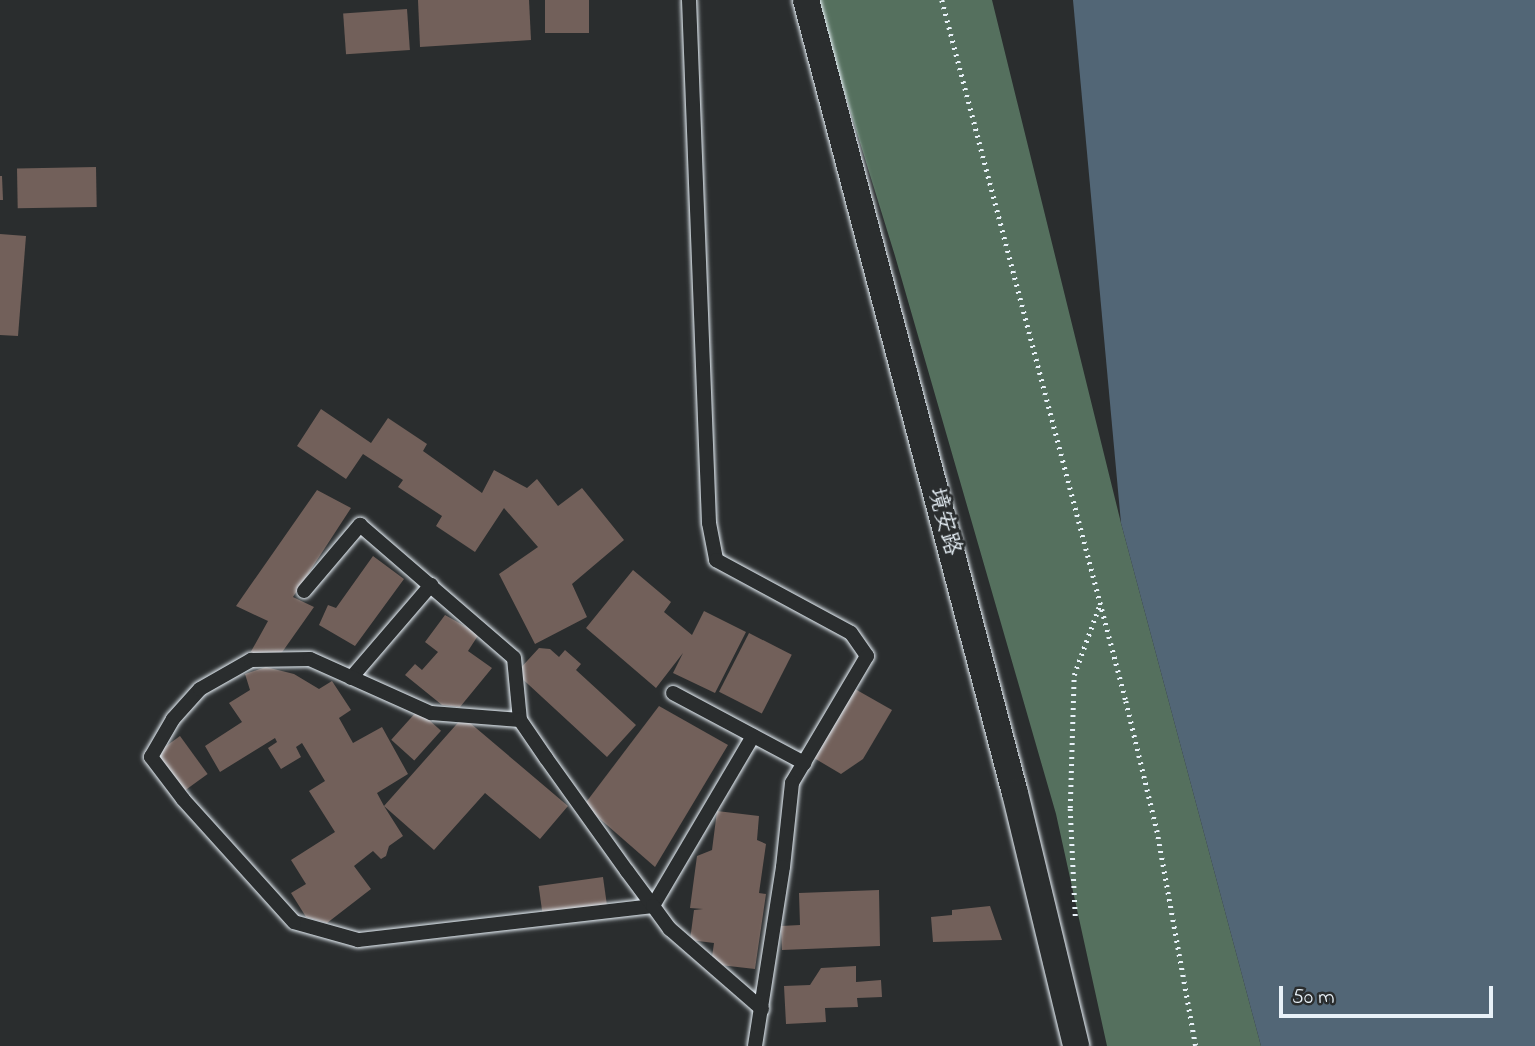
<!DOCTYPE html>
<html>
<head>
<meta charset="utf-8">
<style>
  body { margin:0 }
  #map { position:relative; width:1535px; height:1046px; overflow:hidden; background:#2a2d2e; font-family:"Indie Flower","LXGW WenKai TC",sans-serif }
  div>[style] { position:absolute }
  .green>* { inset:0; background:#55705e }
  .water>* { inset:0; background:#526676 }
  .building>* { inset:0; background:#72605a; transform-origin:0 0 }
  .path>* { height:4.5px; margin-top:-2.25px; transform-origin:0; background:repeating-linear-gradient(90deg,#e8f1f8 0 2px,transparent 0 7px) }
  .roads { filter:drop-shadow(0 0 2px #e8f1f8) drop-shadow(0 0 2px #e8f1f8) }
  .service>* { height:14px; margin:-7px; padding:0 7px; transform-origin:7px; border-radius:7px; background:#2a2d2e }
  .minor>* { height:26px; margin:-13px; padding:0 13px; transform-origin:13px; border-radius:13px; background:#2a2d2e }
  span { translate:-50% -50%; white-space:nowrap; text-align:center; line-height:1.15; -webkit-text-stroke:6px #2a2d2e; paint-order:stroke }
  .street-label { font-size:23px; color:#e8f1f8 }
  .scale { position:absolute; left:1279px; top:986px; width:214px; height:32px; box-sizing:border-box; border:4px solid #e8f1f8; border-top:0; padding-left:9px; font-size:21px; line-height:24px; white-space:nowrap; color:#e8f1f8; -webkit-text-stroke:5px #2a2d2e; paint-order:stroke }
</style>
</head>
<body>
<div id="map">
  <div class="green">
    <div style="clip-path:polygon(816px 0,992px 0,1121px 523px,1261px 1046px,1107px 1046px,1056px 814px,895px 256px)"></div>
  </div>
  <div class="water">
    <div style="clip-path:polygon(1073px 0,1535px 0,1535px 1046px,1261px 1046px,1121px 523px)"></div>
  </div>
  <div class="building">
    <div style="clip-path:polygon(418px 0,529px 0,531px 40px,420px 47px)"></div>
    <div style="left:545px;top:0;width:44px;height:33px"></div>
    <div style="left:407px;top:9px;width:41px;height:64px;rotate:86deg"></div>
    <div style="left:96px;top:167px;width:40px;height:79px;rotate:89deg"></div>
    <div style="clip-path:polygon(0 176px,2px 176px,3px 200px,0 200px)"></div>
    <div style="clip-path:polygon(0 234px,26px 236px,18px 336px,0 335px)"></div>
    <div style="clip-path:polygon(321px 409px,371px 443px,388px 418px,427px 444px,423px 451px,482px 493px,494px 470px,527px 488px,537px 479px,558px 506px,582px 488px,624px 540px,572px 584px,587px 617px,535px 644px,499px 574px,538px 547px,504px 508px,475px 552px,436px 526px,442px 516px,398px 487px,403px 480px,363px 454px,346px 479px,297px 446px)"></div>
    <div style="clip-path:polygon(317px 490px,351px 508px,293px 597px,314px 607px,278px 658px,248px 657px,268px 621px,236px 606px)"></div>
    <div style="clip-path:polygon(373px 556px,404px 579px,355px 646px,319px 625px,328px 605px,336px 608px)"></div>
    <div style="clip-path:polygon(633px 570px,671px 602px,664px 612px,692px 635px,704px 611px,746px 632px,715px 693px,673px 673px,683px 653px,656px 688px,586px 628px)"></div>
    <div style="clip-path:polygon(445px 615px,479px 634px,468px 651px,492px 668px,460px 707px,442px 705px,405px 675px,415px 664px,422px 670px,438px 652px,425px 642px)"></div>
    <div style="left:749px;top:633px;width:48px;height:66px;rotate:27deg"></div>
    <div style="clip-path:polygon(539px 648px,550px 649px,559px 657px,565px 650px,581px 664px,576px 670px,636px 725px,607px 757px,516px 673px)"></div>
    <div style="clip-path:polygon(266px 667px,294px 674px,319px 689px,332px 681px,351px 710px,339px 718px,353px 743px,382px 727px,408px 774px,377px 793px,384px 806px,463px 717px,568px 806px,540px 839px,485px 793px,434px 850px,384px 806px,403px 836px,389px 846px,386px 856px,381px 859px,373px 851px,354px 866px,371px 889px,327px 923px,306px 917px,291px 893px,306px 884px,291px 860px,335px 832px,309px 791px,325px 781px,302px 743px,296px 747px,301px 757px,281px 769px,268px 748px,277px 742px,275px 738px,220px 772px,205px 746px,242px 722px,229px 703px,250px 690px,245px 674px)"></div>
    <div style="clip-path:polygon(855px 689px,892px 710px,863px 759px,841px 774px,814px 758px)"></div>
    <div style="clip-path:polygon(659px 706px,728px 745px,655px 867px,584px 805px)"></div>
    <div style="left:418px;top:710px;width:31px;height:40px;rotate:42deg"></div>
    <div style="left:180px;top:736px;width:47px;height:29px;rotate:54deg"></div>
    <div style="clip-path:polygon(717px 811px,759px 816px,757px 840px,766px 844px,759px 893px,766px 894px,755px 969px,711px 964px,714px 943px,690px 940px,694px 910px,703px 909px,690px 908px,697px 856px,712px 850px)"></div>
    <div style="left:603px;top:877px;width:30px;height:65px;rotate:82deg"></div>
    <div style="clip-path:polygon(879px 890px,880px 946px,782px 950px,781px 926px,800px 925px,799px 893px)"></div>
    <div style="clip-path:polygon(990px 906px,1002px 940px,933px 942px,931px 917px,952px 915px,952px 910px)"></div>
    <div style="clip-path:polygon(856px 966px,856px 982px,881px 980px,882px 997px,857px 998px,858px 1007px,825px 1008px,826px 1022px,786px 1024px,784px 986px,810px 985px,821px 968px)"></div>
  </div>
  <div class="path">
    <div style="left:942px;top:0;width:725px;rotate:75.29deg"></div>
    <div style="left:1126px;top:701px;width:133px;rotate:76.5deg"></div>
    <div style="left:1157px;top:830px;width:219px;rotate:79.8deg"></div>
    <div style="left:1075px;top:916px;width:108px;rotate:-92.7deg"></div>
    <div style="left:1070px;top:808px;width:133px;rotate:-88.3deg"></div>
    <div style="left:1074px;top:675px;width:76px;rotate:-69.9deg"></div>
  </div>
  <div class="roads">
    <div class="service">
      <div style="left:689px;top:0;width:523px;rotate:87.81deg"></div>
      <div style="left:709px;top:523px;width:38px;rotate:79deg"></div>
      <div style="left:716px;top:560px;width:153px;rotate:28.4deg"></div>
      <div style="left:851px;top:633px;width:28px;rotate:55deg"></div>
      <div style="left:867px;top:656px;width:147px;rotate:120.6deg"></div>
      <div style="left:792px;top:783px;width:84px;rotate:96.1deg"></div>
      <div style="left:783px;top:867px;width:181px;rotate:98.9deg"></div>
      <div style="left:304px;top:591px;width:87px;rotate:-49.7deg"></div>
      <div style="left:360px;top:525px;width:203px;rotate:40.8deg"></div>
      <div style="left:514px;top:658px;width:62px;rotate:84.5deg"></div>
      <div style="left:351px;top:678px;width:123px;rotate:-49.3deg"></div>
      <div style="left:673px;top:693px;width:149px;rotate:28.1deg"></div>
      <div style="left:753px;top:736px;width:197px;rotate:120.5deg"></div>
      <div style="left:653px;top:906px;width:297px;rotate:173.4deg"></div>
      <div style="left:358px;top:940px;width:66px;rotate:-164.3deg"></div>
      <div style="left:294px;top:922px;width:166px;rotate:-132.1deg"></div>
      <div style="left:183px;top:799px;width:53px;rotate:-127.3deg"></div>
      <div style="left:151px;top:757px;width:44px;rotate:-59.9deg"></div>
      <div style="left:173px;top:719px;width:40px;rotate:-48deg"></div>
      <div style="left:200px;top:689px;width:59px;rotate:-29.6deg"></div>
      <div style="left:251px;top:660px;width:59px;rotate:-1deg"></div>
      <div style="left:310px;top:659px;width:133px;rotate:24.1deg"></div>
      <div style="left:431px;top:713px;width:89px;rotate:4.5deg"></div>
      <div style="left:520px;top:720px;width:46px;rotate:55.6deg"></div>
      <div style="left:546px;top:758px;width:139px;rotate:54.4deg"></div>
      <div style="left:627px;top:871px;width:44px;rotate:53.4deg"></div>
      <div style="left:653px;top:906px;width:29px;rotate:54deg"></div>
      <div style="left:670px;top:929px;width:122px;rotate:41deg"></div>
    </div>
    <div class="minor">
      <div style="left:806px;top:0;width:820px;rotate:75.24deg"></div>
      <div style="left:1015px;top:793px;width:260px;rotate:76.4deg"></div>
    </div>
  </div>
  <div class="street-label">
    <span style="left:943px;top:522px;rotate:75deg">境安路</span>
  </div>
  <div class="scale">50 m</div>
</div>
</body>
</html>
